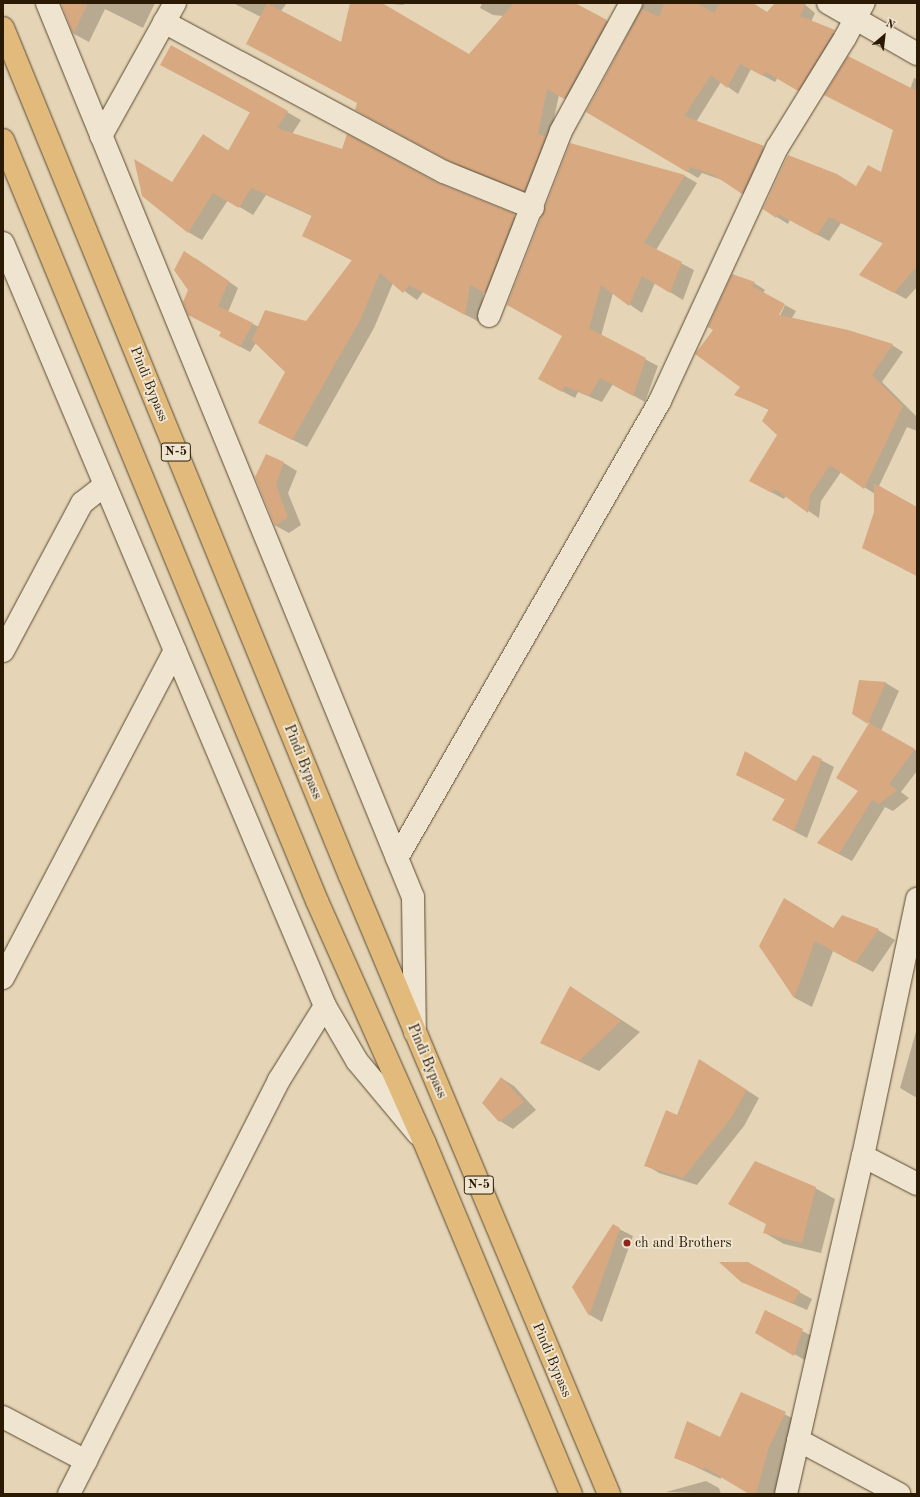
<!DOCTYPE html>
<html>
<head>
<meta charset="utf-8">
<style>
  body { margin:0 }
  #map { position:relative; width:920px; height:1497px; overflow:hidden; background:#e5d5b6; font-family:"Old Standard TT",serif }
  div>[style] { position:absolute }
  .shadow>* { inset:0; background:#0003 }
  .building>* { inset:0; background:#d8a881 }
  .roads { filter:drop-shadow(0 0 1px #5a4930) drop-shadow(0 0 1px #5a4930) }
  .minor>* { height:22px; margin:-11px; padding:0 11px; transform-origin:11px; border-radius:11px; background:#eee4d0 }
  .highway>* { height:22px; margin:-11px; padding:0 11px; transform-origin:11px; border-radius:11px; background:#e2ba7b }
  .dots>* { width:11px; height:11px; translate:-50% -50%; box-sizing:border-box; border:2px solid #eee4d0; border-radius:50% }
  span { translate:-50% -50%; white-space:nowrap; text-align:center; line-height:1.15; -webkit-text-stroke:4px #eee4d0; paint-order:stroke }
  .shield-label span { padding:1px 3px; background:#eee4d0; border:1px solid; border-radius:3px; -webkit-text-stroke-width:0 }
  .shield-label { font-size:13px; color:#2b1a03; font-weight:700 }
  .street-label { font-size:14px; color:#2b1a03 }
  .poi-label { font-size:14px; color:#2b1a03 }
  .left { translate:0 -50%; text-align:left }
  .frame { position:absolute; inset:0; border:4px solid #2b1a03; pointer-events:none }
  .north { position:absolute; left:864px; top:16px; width:40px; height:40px; -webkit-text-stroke:3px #eee4d0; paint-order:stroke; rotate:28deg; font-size:11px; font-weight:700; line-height:16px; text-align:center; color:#2b1a03 }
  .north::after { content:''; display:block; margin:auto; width:14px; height:18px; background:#2b1a03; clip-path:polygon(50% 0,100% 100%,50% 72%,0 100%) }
</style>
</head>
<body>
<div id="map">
  <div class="shadow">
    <div style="clip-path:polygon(62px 3px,155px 3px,143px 28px,105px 9px,89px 42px,74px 34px)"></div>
    <div style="clip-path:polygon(233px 3px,287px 3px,281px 11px,342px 43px,351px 3px,381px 3px,469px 55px,504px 16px,493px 15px,480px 8px,482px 3px,574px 3px,619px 28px,577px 105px,559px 95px,537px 197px,463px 168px,368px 117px,358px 103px,261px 17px)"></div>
    <div style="clip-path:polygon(382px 3px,405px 3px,403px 5px)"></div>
    <div style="clip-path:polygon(644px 3px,752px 3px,767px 13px,777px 3px,803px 3px,815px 13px,811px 22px,845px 38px,809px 96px,778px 77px,775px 82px,751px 69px,738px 94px,721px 82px,696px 122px,775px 153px,753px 200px,722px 180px,702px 173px,698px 178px,587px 112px)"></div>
    <div style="clip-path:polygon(171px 46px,301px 120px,292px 134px,438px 184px,529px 223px,499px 300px,484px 291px,479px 322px,423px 292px,417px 300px,393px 283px,374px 328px,307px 447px,273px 430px,286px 372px,256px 343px,250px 352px,221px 336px,223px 332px,190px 290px,195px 258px,238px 288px,228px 312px,259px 327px,306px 323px,353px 261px,318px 243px,312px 216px,266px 195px,253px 215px,228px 200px,202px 240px,188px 232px,173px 183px,203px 135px,229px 151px,251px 113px,176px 73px)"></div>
    <div style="clip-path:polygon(914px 78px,917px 79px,917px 287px,906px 299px,861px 275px,884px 244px,841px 223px,829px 241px,790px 220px,788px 224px,764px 209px,856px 187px,882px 174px)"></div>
    <div style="clip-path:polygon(570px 144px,685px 176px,697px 183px,656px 250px,694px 270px,683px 300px,655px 283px,642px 313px,613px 293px,601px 336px,658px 366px,645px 402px,613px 384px,602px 402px,578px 392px,575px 398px,552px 386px,563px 336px)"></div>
    <div style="clip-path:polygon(754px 283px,765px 290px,763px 293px,778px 320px,785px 305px,796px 311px,792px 318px,848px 331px,892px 345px,903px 352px,882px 382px,917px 417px,917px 431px,907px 427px,879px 486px,917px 508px,917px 576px,863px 548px,875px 512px,875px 494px,841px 472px,821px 501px,819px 518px,786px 496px,784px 499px,750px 481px,778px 435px,769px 410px,735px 394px,741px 387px,697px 354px)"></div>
    <div style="clip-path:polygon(284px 463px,297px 471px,288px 493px,301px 525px,289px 533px,276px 526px,256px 478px)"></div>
    <div style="clip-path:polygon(860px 681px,886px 683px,899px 691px,881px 731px,917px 751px,917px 771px,901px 792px,909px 798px,893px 811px,885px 807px,852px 861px,831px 850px,860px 791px,838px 778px,870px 723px,854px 714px)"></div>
    <div style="clip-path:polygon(821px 760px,834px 767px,807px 838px,786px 827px,786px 800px,738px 775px,797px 782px)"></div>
    <div style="clip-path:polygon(834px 929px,878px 930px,895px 940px,873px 972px,833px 951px,812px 1007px,795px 998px,760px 946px)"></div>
    <div style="clip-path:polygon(571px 987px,640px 1032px,599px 1071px,541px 1043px)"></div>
    <div style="clip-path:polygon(917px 1028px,917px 1098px,900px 1088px)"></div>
    <div style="clip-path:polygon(712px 1068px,759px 1098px,744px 1126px,697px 1185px,659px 1173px,646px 1165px)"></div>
    <div style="clip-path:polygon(501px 1078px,514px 1086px,536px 1110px,513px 1129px,500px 1121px)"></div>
    <div style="clip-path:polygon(815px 1188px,835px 1199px,821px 1253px,784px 1244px,765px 1233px)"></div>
    <div style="clip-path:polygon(613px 1226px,633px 1236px,602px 1322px,590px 1315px,573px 1287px)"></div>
    <div style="clip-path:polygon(742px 1281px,799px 1292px,812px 1299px,807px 1310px)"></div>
    <div style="clip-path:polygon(765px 1312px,816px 1338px,808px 1362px,757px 1332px)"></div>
    <div style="clip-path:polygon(742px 1393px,802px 1423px,776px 1494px,751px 1494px,721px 1476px,721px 1479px,675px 1457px,720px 1438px)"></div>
    <div style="clip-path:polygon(706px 1481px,719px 1488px,721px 1494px,666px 1492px)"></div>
  </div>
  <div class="building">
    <div style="clip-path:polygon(61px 3px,88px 3px,73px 34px)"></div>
    <div style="clip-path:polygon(267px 3px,341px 42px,350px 3px,382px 3px,469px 54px,514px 3px,575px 3px,607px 20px,564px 99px,547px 89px,538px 134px,546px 136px,524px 191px,449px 161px,355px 110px,357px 103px,246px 44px)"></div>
    <div style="clip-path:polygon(664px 3px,697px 3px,714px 13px,720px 3px,753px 3px,767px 12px,775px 3px,806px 3px,800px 16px,835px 30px,798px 91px,766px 72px,763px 76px,740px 64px,727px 88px,711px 75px,684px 116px,764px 146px,742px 194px,714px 175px,690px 167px,687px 172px,586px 112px,642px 9px,659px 17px)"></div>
    <div style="clip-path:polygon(171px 45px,288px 111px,277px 128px,342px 149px,347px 134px,438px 183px,515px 214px,485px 293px,470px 285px,465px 315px,409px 285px,403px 293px,380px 273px,360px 320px,292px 440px,258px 423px,285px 372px,252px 340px,265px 310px,306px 321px,352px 260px,302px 236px,312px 215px,251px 188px,239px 208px,213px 193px,188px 233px,142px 196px,134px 159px,172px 182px,203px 134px,228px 151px,250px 112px,160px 65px)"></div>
    <div style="clip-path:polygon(848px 56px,917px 91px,917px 266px,894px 293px,859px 275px,883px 243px,829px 217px,817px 235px,778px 214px,776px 218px,763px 209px,788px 155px,837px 174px,856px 186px,868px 165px,881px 172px,893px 130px,824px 95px)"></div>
    <div style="clip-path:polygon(570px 143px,685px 175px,644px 243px,682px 262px,670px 293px,642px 276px,629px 306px,601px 285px,589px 328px,646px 358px,633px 396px,600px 378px,589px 396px,565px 386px,562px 392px,538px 379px,562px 336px,507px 305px)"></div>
    <div style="clip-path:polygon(184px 251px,229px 281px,218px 306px,253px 323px,240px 347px,219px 336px,221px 332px,188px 315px,183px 302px,188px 290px,174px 270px)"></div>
    <div style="clip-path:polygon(732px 274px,755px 282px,752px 286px,785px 304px,779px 315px,848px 330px,893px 344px,872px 375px,903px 406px,864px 489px,830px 465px,810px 495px,808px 513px,775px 489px,772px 493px,749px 481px,777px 435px,762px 421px,769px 409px,734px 395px,740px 387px,695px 354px,713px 330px,708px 327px)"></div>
    <div style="clip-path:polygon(266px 454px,284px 462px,276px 485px,288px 517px,275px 526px,255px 477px)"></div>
    <div style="clip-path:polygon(874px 483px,917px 507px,917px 576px,862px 548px,874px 512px)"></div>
    <div style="clip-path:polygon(859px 680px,886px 682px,868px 724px,852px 714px)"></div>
    <div style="clip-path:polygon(869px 723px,915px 749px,889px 784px,897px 790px,879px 804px,872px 800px,839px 854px,817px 843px,858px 791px,836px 778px)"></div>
    <div style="clip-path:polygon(745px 751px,796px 781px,813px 755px,822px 759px,794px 831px,772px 820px,785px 799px,736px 775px)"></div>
    <div style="clip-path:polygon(784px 898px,833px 928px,842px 915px,879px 929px,855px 963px,815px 941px,794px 998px,759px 946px)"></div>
    <div style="clip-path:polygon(570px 986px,621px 1021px,579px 1061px,540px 1043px)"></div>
    <div style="clip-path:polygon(699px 1059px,747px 1090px,731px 1118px,683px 1178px,644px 1166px,666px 1110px,677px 1115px)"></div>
    <div style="clip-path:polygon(501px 1077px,524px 1102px,499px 1122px,482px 1103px)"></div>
    <div style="clip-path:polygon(755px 1161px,816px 1187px,802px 1243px,763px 1233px,766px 1224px,728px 1204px)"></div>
    <div style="clip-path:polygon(613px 1224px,620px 1228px,589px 1316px,572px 1287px)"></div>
    <div style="clip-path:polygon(719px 1262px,748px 1262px,800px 1291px,793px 1304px,741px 1282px)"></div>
    <div style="clip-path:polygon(765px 1310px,803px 1329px,794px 1356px,755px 1333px)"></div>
    <div style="clip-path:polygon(741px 1392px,786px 1412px,769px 1447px,756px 1494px,749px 1494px,704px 1467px,705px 1470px,674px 1458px,687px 1421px,720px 1437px)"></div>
  </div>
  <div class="roads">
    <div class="minor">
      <div style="left:47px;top:3px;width:966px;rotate:67.74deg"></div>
      <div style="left:413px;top:897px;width:135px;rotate:89.2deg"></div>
      <div style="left:828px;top:3px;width:103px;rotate:29.8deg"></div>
      <div style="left:164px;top:22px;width:318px;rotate:28.2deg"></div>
      <div style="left:444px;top:172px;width:96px;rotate:22deg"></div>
      <div style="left:101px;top:136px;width:152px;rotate:-60.9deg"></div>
      <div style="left:3px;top:243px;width:828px;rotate:67.12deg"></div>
      <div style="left:325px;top:1006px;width:64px;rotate:59.8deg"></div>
      <div style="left:357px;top:1061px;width:95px;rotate:50.1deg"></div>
      <div style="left:489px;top:316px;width:199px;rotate:-68.7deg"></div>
      <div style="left:561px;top:131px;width:146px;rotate:-61.3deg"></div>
      <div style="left:3px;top:651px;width:168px;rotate:-61.9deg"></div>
      <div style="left:82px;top:503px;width:29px;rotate:-38deg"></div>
      <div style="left:397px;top:858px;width:527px;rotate:-60.08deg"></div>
      <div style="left:660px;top:401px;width:279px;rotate:-65.2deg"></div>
      <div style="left:777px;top:148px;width:129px;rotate:-58.3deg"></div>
      <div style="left:845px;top:38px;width:40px;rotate:-62deg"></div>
      <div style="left:3px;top:978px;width:370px;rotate:-62.3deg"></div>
      <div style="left:863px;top:1156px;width:61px;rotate:27.4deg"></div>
      <div style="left:3px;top:1417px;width:94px;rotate:27.9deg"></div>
      <div style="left:798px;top:1440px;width:115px;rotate:28.1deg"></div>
      <div style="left:69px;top:1494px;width:464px;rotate:-63.1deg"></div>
      <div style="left:279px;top:1080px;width:87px;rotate:-58.1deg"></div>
      <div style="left:786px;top:1494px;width:347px;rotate:-77.2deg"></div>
      <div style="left:863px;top:1156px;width:263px;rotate:-78.1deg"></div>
    </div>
    <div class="highway">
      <div style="left:3px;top:28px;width:916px;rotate:67.75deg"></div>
      <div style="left:350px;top:876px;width:670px;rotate:67.26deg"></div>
      <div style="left:3px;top:140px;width:823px;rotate:67.58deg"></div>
      <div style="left:317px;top:901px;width:263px;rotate:66deg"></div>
      <div style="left:424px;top:1141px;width:382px;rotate:67.4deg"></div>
    </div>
  </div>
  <div class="dots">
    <div style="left:627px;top:1243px;background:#8f2418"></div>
  </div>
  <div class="shield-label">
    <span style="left:176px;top:452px">N-5</span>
    <span style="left:479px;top:1185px">N-5</span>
  </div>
  <div class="street-label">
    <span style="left:149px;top:384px;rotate:68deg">Pindi Bypass</span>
    <span style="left:303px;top:762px;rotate:68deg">Pindi Bypass</span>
    <span style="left:427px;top:1061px;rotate:67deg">Pindi Bypass</span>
    <span style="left:552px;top:1360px;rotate:67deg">Pindi Bypass</span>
  </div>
  <div class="poi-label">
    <span class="left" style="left:635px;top:1243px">ch and Brothers</span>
  </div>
  <div class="frame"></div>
  <div class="north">N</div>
</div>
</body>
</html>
